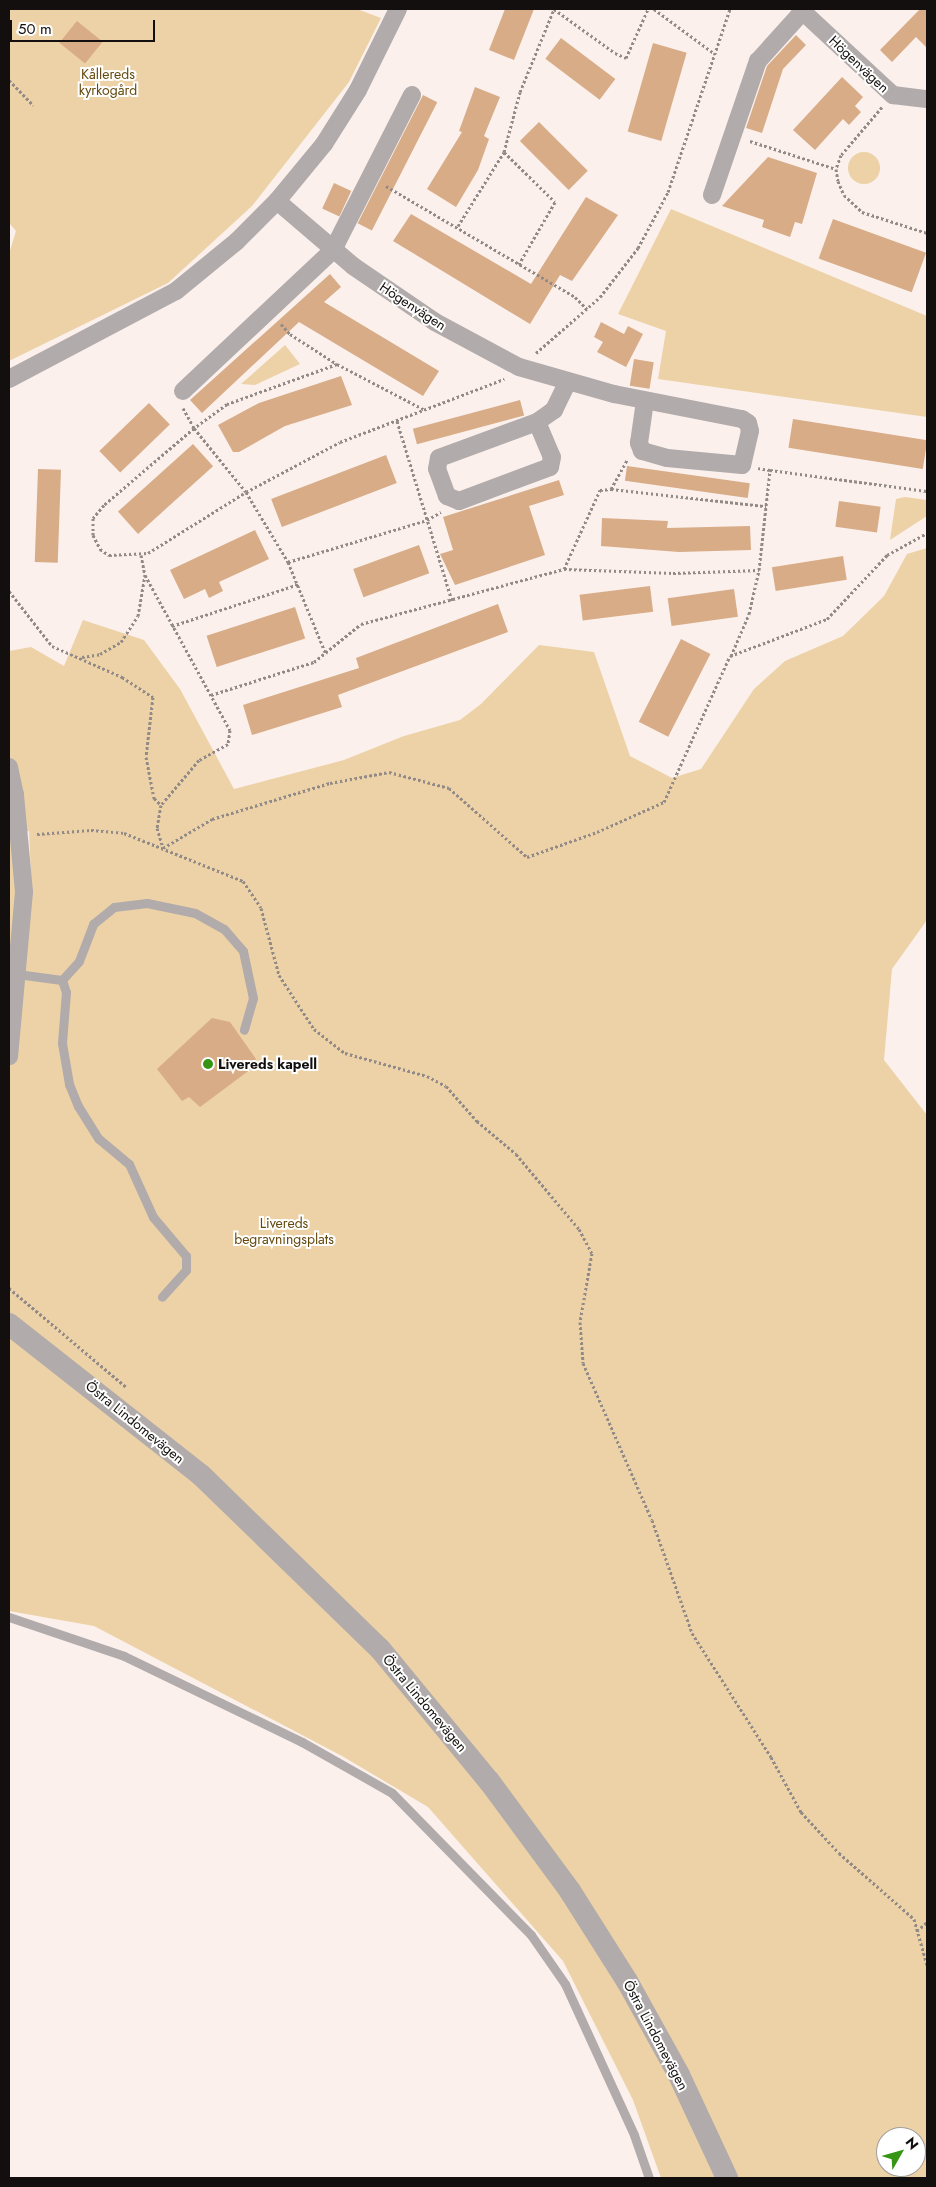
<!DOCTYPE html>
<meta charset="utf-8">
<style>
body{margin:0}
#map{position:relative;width:936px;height:2187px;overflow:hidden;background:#fbf0ec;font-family:Jost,sans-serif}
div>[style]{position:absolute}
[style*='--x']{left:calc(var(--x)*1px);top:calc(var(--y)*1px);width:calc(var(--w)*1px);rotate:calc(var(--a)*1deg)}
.green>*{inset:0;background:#ecd2a6}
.round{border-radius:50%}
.building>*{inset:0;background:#d8ac87;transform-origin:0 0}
.path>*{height:3px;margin-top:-1.5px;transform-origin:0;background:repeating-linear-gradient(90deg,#928a87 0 2.5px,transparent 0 5px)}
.service>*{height:9px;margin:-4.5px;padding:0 4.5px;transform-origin:4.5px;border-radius:4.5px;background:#b1abab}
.minor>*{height:18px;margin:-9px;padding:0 9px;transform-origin:9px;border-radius:9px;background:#b1abab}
.tertiary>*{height:22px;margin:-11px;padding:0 11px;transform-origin:11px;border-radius:11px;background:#b1abab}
.dots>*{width:14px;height:14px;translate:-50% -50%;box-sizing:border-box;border:2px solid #fff;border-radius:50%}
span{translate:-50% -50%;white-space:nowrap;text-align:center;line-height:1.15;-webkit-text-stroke:4px #fff;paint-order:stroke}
.street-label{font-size:14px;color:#130f0e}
.park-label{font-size:14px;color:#64490d}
.poi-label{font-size:14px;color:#130f0e;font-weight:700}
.left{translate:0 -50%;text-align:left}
.frame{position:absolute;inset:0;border:10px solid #130f0e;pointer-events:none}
.north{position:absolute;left:876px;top:2127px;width:50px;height:50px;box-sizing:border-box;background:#fff;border:1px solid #a19f9f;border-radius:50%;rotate:52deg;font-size:14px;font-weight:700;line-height:20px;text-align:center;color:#130f0e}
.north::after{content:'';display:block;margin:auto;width:18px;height:22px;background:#369514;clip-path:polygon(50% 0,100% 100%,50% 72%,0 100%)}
.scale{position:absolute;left:10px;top:20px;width:145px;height:22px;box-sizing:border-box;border:2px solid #130f0e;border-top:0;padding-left:6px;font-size:15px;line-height:18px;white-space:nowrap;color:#130f0e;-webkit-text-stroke:4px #fff;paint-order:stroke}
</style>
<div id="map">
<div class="green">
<i style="clip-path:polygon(9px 9px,357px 9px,381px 18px,349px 82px,252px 206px,168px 283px,9px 361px,9px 254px,16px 231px,9px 223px)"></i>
<i class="round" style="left:848px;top:152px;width:32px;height:32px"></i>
<i style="clip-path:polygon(671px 209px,927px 316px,927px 417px,658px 379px,666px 331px,618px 314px)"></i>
<i style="clip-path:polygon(285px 345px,300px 364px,255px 385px,241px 384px)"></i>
<i style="clip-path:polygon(905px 497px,927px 500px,927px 516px,890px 540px,896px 499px)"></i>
<i style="clip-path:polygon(evenodd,927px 548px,927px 920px,892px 969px,884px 1060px,927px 1115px,927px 2178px,661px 2178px,633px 2100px,563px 1961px,428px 1807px,342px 1756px,94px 1626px,9px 1611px,9px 1007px,32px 898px,29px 831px,16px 833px,19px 874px,9px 1005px,9px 651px,31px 647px,64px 666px,83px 620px,144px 640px,180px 689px,234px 789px,344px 760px,404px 736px,460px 720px,481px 704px,539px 645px,594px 652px,630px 756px,672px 778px,701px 769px,754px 689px,785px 661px,843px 636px,884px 596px,907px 554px,927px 548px,886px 2137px,916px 2137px,916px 2167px,886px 2167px,886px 2137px)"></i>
</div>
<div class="building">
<i style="clip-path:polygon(505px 9px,534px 9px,514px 60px,489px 50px)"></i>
<i style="clip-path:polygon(920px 9px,927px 9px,927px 48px,916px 37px,892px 62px,880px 50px)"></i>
<i style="left:77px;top:21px;width:33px;height:28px;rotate:39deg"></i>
<i style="clip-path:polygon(796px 35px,806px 45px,783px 69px,762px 133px,746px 128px,767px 66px)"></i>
<i style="left:561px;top:38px;width:68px;height:26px;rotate:37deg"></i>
<i style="left:653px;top:43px;width:35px;height:92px;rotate:16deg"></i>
<i style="clip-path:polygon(842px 77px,863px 97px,855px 106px,861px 112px,849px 125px,843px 119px,815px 150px,793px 130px)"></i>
<i style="clip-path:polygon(475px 87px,500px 97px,484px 136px,489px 139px,478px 170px,456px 207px,427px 189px,462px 132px,459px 131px)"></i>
<i style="left:423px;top:95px;width:16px;height:144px;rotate:27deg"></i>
<i style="left:539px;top:122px;width:69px;height:27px;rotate:45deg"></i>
<i style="clip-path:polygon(768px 157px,817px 173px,802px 224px,795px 222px,790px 237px,762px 227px,764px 220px,722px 206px)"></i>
<i style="left:334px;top:183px;width:19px;height:28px;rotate:25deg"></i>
<i style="clip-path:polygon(586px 197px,618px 215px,572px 281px,560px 275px,530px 324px,393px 241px,411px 214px,531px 284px)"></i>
<i style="left:833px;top:219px;width:99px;height:42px;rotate:20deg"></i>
<i style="clip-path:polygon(330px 274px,341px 287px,324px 302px,439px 371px,423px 396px,299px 322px,202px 413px,190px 400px)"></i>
<i style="clip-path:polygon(601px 322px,624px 334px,628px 326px,643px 334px,626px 367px,597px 352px,603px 342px,594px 337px)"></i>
<i style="left:634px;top:359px;width:20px;height:27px;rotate:9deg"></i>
<i style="clip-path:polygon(341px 376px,352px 405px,285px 426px,239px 452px,233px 452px,218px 425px,259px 403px)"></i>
<i style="left:520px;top:400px;width:16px;height:111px;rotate:75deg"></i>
<i style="left:149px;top:403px;width:30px;height:69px;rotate:46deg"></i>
<i style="left:793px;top:419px;width:136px;height:29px;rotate:9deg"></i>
<i style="left:193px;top:444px;width:30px;height:101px;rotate:48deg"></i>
<i style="left:386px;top:455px;width:30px;height:123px;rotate:69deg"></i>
<i style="left:627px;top:466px;width:124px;height:15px;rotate:8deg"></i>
<i style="left:38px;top:469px;width:23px;height:93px;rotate:2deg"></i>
<i style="clip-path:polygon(559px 480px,564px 495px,529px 506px,545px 555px,455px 585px,440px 554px,453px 550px,443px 517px)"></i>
<i style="left:839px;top:501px;width:42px;height:26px;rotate:8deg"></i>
<i style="clip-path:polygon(602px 518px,668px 521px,667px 528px,750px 526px,751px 550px,679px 552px,601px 546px)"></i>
<i style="clip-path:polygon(255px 530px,269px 559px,219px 582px,223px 591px,209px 598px,205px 589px,184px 599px,170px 570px)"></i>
<i style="left:419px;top:545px;width:30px;height:70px;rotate:70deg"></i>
<i style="left:843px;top:556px;width:24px;height:72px;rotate:81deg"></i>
<i style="left:650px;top:586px;width:26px;height:71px;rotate:83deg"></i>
<i style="left:734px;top:589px;width:28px;height:67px;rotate:82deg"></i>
<i style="clip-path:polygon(498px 604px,508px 632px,338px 695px,342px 707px,252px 735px,243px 705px,359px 668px,356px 658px)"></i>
<i style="left:295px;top:607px;width:33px;height:93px;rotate:72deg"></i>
<i style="left:681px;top:639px;width:33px;height:93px;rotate:27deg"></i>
<i style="clip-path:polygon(212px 1018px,230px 1022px,256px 1059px,251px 1069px,200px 1107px,189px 1097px,182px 1101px,157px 1069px)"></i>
</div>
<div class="path">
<i style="--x:554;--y:9;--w:75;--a:35.8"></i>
<i style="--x:615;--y:53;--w:12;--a:24"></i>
<i style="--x:626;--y:58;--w:54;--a:-65.8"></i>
<i style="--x:654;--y:9;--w:76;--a:36.4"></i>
<i style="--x:9;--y:80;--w:35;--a:46"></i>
<i style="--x:882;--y:107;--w:63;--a:130.5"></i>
<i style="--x:841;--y:155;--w:15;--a:110"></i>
<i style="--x:836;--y:169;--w:12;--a:81"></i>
<i style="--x:838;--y:181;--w:15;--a:67"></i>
<i style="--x:844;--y:195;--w:25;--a:43"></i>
<i style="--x:862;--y:212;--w:68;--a:17.9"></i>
<i style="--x:750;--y:141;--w:90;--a:18"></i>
<i style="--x:504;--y:152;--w:71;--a:44.4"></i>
<i style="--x:555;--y:202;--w:72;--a:120.1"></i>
<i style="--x:386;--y:186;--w:219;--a:30.4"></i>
<i style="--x:575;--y:297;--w:17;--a:45"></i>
<i style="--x:458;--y:226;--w:87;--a:-58.1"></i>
<i style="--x:504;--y:152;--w:62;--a:-75.1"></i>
<i style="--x:520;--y:92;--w:90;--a:-67.7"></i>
<i style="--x:281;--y:324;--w:13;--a:48"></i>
<i style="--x:290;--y:334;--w:56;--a:32.6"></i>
<i style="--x:337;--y:364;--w:99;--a:27.6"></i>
<i style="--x:536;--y:353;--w:85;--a:-41.2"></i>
<i style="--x:600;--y:297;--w:62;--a:-52.2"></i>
<i style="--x:638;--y:248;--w:64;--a:-61.8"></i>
<i style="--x:668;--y:192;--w:193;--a:-71.3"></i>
<i style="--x:337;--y:364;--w:117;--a:160"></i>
<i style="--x:227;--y:404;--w:41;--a:144"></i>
<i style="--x:194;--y:428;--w:118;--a:139.5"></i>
<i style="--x:104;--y:505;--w:17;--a:130"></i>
<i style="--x:93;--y:518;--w:17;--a:90"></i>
<i style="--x:93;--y:535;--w:16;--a:63"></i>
<i style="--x:100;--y:549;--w:11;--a:34"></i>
<i style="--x:109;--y:555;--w:39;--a:-3"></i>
<i style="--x:148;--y:553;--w:115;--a:-31.9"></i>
<i style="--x:246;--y:492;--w:106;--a:-28"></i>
<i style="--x:340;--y:442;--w:176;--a:-21"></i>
<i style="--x:183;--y:408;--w:23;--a:61"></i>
<i style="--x:194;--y:428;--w:82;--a:50.9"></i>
<i style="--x:246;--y:492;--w:82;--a:59"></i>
<i style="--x:288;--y:562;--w:100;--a:67.6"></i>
<i style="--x:397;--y:421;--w:188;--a:73"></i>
<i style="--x:770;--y:470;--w:158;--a:7.6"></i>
<i style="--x:611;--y:489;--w:156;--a:6.3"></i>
<i style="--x:141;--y:555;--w:20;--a:79"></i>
<i style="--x:145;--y:575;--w:177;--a:61.3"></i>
<i style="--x:230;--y:730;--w:14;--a:98"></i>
<i style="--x:228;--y:744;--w:33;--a:151"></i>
<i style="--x:199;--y:760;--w:59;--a:130.2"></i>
<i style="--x:161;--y:805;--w:23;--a:100"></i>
<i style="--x:157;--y:828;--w:21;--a:73"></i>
<i style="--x:163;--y:848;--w:57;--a:-30.6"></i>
<i style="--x:212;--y:819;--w:123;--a:-17"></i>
<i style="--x:330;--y:783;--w:60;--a:-10.6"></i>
<i style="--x:389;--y:772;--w:62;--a:14.9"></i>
<i style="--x:449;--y:788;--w:104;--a:41.5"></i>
<i style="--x:527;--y:857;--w:74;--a:-19.7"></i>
<i style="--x:597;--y:832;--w:73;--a:-24.1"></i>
<i style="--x:664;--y:802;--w:160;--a:-65.7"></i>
<i style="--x:730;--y:656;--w:104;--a:-20.9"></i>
<i style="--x:827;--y:619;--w:88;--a:-46.8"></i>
<i style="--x:887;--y:555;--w:46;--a:-28.8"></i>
<i style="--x:288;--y:562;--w:145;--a:-16.8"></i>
<i style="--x:427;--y:520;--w:16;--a:-30"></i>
<i style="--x:564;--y:569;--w:87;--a:-65.5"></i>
<i style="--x:600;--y:490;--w:11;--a:-5"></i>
<i style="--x:611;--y:489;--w:33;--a:-61"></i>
<i style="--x:9;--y:591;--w:70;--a:52"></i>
<i style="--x:52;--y:646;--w:77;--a:23.9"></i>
<i style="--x:122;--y:677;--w:37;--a:33"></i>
<i style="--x:153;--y:697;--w:60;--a:96.7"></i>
<i style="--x:146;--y:757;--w:42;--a:79"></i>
<i style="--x:154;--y:798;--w:10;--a:45"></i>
<i style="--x:172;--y:626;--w:134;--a:-18.3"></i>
<i style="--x:731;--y:656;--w:46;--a:-66.8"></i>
<i style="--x:749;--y:614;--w:45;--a:-77.2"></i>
<i style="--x:759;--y:570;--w:101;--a:-83.7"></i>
<i style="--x:770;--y:470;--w:12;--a:-171"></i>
<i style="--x:82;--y:657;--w:18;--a:-9"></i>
<i style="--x:100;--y:654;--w:24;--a:-30"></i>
<i style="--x:121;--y:642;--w:31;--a:-57"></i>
<i style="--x:138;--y:616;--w:42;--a:-80.3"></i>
<i style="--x:211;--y:695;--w:108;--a:-17.8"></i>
<i style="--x:314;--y:662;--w:60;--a:-39"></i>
<i style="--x:361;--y:624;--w:210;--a:-15.2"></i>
<i style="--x:564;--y:569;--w:109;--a:2.1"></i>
<i style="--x:673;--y:573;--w:86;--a:-2"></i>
<i style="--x:37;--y:834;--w:54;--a:-4.2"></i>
<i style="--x:91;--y:830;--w:33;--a:5"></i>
<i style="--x:124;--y:833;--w:128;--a:22"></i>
<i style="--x:243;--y:881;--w:32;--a:56"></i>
<i style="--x:261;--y:908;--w:69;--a:75"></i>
<i style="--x:279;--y:975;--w:64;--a:57.1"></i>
<i style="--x:314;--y:1029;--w:39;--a:38"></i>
<i style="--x:345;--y:1053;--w:85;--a:15.7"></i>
<i style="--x:427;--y:1076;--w:21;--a:28"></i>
<i style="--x:446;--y:1086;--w:47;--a:48.5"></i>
<i style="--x:477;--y:1121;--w:51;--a:40.2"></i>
<i style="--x:516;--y:1154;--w:98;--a:50"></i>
<i style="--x:579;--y:1229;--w:27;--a:62"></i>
<i style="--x:592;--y:1253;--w:70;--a:99.9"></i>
<i style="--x:580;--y:1322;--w:41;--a:85.8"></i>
<i style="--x:583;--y:1363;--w:171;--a:66.3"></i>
<i style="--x:652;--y:1520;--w:120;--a:70.5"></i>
<i style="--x:692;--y:1633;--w:147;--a:57.5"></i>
<i style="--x:771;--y:1757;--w:63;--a:61.4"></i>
<i style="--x:801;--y:1812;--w:56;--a:47.2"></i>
<i style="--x:839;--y:1853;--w:100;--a:41.3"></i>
<i style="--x:914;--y:1919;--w:48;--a:74.2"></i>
<i style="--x:9;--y:1288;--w:153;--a:40.2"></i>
<i style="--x:917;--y:1931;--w:13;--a:-42"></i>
</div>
<div class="service">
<i style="--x:17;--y:974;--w:45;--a:7.6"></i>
<i style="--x:62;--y:980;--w:25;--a:-48"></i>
<i style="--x:79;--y:961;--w:40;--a:-69"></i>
<i style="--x:93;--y:924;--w:27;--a:-39"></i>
<i style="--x:114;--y:907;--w:33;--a:-7"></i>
<i style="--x:147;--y:903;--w:49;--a:11.8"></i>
<i style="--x:195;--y:913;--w:33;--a:29"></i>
<i style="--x:224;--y:929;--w:29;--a:49"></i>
<i style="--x:243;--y:951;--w:48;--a:78"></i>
<i style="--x:253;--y:998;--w:33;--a:106"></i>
<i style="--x:62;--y:980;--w:13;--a:72"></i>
<i style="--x:66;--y:992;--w:51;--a:94.5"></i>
<i style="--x:62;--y:1043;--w:42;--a:80.3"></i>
<i style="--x:69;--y:1084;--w:24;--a:68"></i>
<i style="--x:78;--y:1106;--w:39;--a:58"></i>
<i style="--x:99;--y:1139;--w:39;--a:40"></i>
<i style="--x:129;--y:1164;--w:58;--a:65.6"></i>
<i style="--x:153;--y:1217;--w:51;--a:49.8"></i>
<i style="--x:186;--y:1256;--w:14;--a:90"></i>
<i style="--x:186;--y:1270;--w:36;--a:132"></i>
<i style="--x:9;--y:1617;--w:121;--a:18.7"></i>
<i style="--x:124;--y:1656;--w:198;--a:25.8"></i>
<i style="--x:302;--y:1742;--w:103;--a:29.5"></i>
<i style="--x:392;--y:1793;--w:199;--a:45.6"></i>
<i style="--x:531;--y:1935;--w:60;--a:55.2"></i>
<i style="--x:565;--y:1984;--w:166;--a:65.4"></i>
<i style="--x:634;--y:2135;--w:46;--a:70.8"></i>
</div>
<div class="minor">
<i style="--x:800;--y:9;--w:127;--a:42.8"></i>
<i style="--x:893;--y:95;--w:34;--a:7"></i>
<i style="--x:712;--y:195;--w:142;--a:-71.1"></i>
<i style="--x:758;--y:61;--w:67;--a:-48"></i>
<i style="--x:277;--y:201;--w:100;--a:40.5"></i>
<i style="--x:353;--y:266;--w:99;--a:34.3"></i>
<i style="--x:435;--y:322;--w:95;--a:28.2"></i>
<i style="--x:519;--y:367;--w:99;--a:15.9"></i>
<i style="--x:614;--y:394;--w:130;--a:11.1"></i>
<i style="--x:742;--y:419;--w:7;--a:34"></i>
<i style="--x:748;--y:423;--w:8;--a:76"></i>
<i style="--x:750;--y:431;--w:35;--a:103"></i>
<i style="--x:742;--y:465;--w:75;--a:-174.7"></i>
<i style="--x:667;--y:458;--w:26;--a:-164"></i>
<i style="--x:642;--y:451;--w:9;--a:-111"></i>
<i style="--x:639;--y:443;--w:42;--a:-81.9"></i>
<i style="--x:9;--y:379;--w:189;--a:-27.8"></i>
<i style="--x:176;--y:291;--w:79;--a:-39.3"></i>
<i style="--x:237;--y:241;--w:57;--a:-45"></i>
<i style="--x:277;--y:201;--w:74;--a:-50.5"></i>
<i style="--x:324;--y:144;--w:64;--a:-57.8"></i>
<i style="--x:358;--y:90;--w:90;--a:-63.7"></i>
<i style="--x:183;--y:391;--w:206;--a:-43.2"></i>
<i style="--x:333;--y:250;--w:174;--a:-63"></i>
<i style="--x:537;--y:422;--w:38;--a:67"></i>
<i style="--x:552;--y:457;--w:10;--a:101"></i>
<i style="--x:550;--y:467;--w:97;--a:159.5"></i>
<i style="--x:459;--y:501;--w:13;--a:-157"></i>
<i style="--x:447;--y:496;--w:29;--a:-110"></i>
<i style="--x:437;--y:469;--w:11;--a:-80"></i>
<i style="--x:439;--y:458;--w:104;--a:-20.2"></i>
<i style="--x:537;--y:422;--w:21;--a:-35"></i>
<i style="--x:554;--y:410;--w:30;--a:-64"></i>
<i style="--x:9;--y:767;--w:29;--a:78"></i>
<i style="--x:15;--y:795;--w:97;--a:84.7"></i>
<i style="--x:24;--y:892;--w:165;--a:95.2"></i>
</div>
<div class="tertiary">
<i style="--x:9;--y:1324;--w:244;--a:38.2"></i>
<i style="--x:201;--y:1475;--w:250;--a:44.2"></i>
<i style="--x:380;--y:1649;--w:171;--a:50.5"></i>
<i style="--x:489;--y:1781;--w:137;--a:53.6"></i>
<i style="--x:570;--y:1891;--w:107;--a:57.7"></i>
<i style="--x:627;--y:1981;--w:107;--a:61"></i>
<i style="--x:679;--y:2075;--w:114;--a:65"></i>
</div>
<div class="dots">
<i style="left:208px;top:1064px;background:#369514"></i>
</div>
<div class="street-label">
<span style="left:859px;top:64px;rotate:43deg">Högenvägen</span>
<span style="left:413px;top:306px;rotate:33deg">Högenvägen</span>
<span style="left:135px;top:1422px;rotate:39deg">Östra Lindomevägen</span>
<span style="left:425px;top:1703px;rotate:50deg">Östra Lindomevägen</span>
<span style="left:656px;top:2035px;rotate:62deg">Östra Lindomevägen</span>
</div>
<div class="park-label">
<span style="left:108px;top:82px">Kållereds<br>kyrkogård</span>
<span style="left:284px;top:1231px">Livereds<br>begravningsplats</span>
</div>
<div class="poi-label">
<span class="left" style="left:218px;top:1064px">Livereds kapell</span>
</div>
<div class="frame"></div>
<div class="north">N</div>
<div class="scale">50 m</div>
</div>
